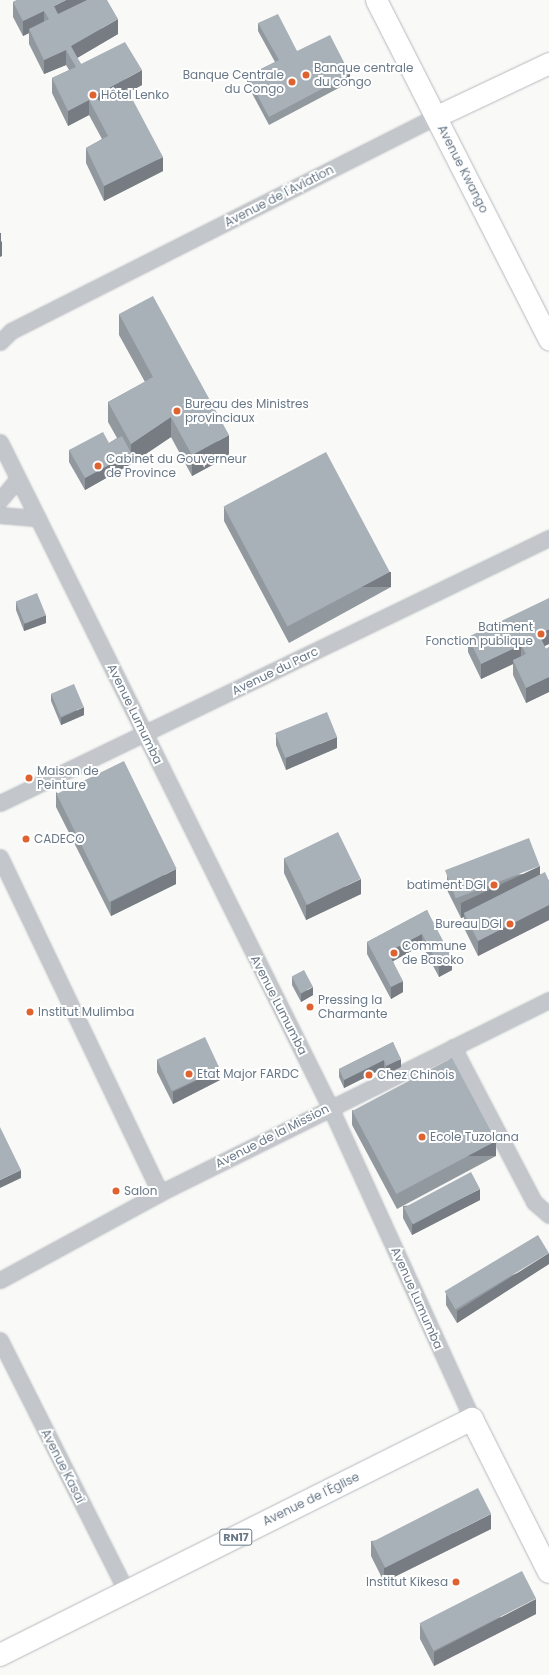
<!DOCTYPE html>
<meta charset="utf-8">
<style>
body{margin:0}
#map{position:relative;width:549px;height:1675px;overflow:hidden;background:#f9f9f7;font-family:Poppins,sans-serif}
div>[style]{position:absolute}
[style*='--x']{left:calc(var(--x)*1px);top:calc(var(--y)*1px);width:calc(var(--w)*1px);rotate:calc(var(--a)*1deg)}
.roads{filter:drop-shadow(0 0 1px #b5babf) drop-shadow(0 0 1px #b5babf)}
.street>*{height:15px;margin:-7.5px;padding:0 7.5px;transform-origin:7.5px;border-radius:7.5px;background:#c3c6ca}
.secondary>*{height:21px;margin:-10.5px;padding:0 10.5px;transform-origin:10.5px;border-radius:10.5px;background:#fff}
.primary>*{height:22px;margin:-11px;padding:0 11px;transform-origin:11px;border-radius:11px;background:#fff}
.wall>*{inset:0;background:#91989e}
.shaded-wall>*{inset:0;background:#767c81;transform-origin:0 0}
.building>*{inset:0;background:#a9b1b8;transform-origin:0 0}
.dots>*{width:11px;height:11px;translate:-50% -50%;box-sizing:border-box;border:2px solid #fff;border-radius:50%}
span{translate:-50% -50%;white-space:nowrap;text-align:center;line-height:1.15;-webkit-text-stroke:4px #fff;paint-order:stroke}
.shield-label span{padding:1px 3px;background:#fff;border:1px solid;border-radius:3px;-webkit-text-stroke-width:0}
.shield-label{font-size:11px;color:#697887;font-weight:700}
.poi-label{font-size:12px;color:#697887}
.left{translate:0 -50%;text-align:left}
.right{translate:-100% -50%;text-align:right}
.street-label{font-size:12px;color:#697887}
</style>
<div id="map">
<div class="roads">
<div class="street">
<i style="--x:0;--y:342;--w:16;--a:-45"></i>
<i style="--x:11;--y:331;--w:477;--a:-26.8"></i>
<i style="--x:0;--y:442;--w:742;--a:63.61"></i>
<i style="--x:330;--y:1107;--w:343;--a:65.5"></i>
<i style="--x:0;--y:500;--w:26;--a:-50"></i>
<i style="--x:0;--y:515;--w:38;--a:5"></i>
<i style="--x:0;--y:803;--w:610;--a:-25.77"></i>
<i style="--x:0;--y:857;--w:372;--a:64.5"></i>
<i style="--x:453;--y:1047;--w:175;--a:62.4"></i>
<i style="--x:534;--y:1202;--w:20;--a:41"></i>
<i style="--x:0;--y:1280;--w:182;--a:-28.5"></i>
<i style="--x:160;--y:1193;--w:434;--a:-26.4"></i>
<i style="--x:0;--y:1340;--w:281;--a:63.3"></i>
</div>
<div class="secondary">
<i style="--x:376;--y:0;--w:381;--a:63"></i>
<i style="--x:437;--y:116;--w:124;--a:-25.3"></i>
</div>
<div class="primary">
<i style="--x:0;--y:1655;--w:528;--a:-26.57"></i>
<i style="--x:472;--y:1419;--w:171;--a:63.3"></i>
</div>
</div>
<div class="wall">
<i style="clip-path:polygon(17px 0,118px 34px,77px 58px,81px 64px,142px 85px,129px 92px,163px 171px,104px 201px,86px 163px,86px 148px,102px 139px,89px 115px,68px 126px,52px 93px,52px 78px,69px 70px,66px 65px,44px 74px,29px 44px,29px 33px,23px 36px,13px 17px,13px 2px)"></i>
<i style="clip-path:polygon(258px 23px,297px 51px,350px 82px,269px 125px,247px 84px,247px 76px,275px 62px,258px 31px)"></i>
<i style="clip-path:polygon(119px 314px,229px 456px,192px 476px,171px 437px,131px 464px,85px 490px,69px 462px,69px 450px,109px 443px,117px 438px,108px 422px,108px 402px,145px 382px,119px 335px)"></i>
<i style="clip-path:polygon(224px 507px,391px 587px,289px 643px,224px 521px)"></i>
<i style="clip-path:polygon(16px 602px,46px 623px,24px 631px,16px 610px)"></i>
<i style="clip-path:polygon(468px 637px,544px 646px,546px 649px,549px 647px,549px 692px,526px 703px,513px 675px,513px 664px,481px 679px,468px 652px)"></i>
<i style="clip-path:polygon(51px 694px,84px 715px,61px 725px,51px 701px)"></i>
<i style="clip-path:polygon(276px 734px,337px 748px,286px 770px,276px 745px)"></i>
<i style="clip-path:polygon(56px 792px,176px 884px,111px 916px,56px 807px)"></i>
<i style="clip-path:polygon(284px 858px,361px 894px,306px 920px,284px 873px)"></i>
<i style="clip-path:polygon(540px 874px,549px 881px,549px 920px,478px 956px,464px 928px,464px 917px,461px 918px,447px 890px,447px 875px)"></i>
<i style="clip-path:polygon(427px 910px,452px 970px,439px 977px,422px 945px,393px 961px,403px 992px,391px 999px,367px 954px,367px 942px)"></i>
<i style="clip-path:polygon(292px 977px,313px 995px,301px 1002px,292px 985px)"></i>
<i style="clip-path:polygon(393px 1042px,401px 1067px,386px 1074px,384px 1068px,344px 1088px,339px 1077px,339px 1069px)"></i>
<i style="clip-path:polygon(157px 1060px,220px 1080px,173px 1104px,157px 1072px)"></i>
<i style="clip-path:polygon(352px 1110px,496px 1156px,397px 1209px,352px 1125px)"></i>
<i style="clip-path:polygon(480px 1200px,412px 1235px,403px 1218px,403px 1206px)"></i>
<i style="clip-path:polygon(549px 1264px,457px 1323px,446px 1305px,446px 1294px)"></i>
<i style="clip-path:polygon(491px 1529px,384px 1582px,371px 1556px,371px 1541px)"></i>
<i style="clip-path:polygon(536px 1614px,434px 1666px,420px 1639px,420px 1624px)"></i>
</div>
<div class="shaded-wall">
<i style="clip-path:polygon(66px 0,95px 0,54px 21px,54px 6px)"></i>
<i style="clip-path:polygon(44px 11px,44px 25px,29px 29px,29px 33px,23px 36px,23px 21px)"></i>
<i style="clip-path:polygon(118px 19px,118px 34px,72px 61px,71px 46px)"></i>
<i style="clip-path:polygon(66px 50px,66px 65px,44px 74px,44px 60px)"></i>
<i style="clip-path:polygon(142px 70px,142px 85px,96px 110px,96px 95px)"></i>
<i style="left:350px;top:74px;width:8px;height:92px;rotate:90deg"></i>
<i style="clip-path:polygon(89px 100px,89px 115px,68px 126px,68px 111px)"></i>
<i style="clip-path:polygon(163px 157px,163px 171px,104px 201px,104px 186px)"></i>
<i style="clip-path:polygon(0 233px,1px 233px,1px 242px,2px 241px,2px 256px,0 257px)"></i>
<i style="clip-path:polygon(171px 417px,171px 437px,131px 464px,85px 490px,85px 478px,131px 453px,131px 444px)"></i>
<i style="clip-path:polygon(229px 435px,229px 456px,192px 476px,192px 455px)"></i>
<i style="left:391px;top:572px;width:15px;height:116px;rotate:90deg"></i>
<i style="clip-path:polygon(46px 615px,46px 623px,24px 631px,24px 623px)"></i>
<i style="clip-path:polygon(549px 629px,549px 644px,539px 649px,539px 634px)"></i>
<i style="clip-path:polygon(521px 645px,521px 660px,513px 660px,513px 664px,481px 679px,481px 664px)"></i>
<i style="clip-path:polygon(549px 677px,549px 692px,526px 703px,526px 688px)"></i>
<i style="clip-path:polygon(84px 707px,84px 715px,61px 725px,61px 718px)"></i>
<i style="clip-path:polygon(337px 737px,337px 748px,286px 770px,286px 758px)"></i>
<i style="clip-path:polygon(540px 866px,540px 880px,464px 913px,464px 917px,461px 918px,461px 903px)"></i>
<i style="clip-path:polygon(176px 869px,176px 884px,111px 916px,111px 902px)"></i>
<i style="clip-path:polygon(361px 879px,361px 894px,306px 920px,306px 905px)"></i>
<i style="clip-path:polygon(549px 905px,549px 920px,478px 956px,478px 941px)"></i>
<i style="clip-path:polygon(422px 934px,422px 945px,388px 964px,388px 952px)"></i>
<i style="clip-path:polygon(452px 958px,452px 970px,439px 977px,439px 966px)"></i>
<i style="clip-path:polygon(403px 981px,403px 992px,391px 999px,391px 987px)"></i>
<i style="clip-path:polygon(313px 987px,313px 995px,301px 1002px,301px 994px)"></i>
<i style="clip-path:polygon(401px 1059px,401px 1067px,386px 1074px,386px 1066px)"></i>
<i style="clip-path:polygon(384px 1060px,384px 1068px,344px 1088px,344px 1080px)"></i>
<i style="clip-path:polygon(220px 1069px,220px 1080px,173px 1104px,173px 1092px)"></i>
<i style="left:496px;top:1141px;width:15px;height:112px;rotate:90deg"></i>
<i style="clip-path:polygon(21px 1170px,21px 1178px,0 1188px,0 1180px)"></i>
<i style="clip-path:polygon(480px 1189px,480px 1200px,412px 1235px,412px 1223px)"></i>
<i style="clip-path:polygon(549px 1253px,549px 1264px,457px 1323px,457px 1311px)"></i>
<i style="clip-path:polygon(491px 1514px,491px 1529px,384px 1582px,384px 1568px)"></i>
<i style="clip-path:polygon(536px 1599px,536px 1614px,434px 1666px,434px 1652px)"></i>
</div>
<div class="building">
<i style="clip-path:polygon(17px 0,66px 0,54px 6px,58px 14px,87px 0,107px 0,118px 19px,71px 46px,81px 64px,125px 42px,142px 70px,96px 95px,99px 101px,127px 89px,163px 157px,104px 186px,86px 148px,108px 136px,89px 100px,68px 111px,52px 78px,76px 67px,66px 50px,44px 60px,29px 29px,49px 19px,44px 11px,23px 21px,13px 2px)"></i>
<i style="clip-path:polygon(278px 14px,297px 51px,330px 35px,350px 74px,269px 117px,247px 76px,279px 60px,258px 23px)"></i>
<i style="clip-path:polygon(153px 296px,229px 435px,192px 455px,171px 417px,131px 444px,108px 402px,153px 377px,119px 314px)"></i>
<i style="clip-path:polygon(103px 432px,109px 443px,122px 436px,131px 453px,85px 478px,69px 450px)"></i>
<i style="left:326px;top:452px;width:136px;height:116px;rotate:62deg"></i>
<i style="left:37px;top:593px;width:24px;height:23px;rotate:68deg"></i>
<i style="clip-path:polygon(549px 598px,549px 629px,539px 634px,546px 649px,549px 647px,549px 677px,526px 688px,513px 660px,526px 654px,521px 645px,481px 664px,468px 637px)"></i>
<i style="left:74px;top:684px;width:25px;height:25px;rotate:67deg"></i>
<i style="left:327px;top:712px;width:27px;height:56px;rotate:68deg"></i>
<i style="left:124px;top:761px;width:120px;height:75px;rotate:64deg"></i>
<i style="left:338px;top:832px;width:52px;height:60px;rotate:64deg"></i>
<i style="left:529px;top:838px;width:30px;height:90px;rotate:69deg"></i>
<i style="clip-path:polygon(545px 872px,549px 881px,549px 905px,478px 941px,464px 913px)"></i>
<i style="clip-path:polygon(427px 910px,452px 958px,439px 966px,422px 934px,388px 952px,403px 981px,391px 987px,367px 942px)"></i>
<i style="left:304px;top:970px;width:19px;height:14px;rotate:62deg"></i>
<i style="left:205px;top:1037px;width:35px;height:53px;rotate:65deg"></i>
<i style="clip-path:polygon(393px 1042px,401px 1059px,386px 1066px,384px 1060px,344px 1080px,339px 1069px)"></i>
<i style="left:452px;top:1058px;width:94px;height:113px;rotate:62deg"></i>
<i style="clip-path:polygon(0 1127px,21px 1170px,0 1180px)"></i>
<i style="left:471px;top:1172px;width:19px;height:76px;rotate:62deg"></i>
<i style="left:538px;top:1235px;width:21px;height:109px;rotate:59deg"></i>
<i style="left:478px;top:1488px;width:29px;height:119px;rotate:63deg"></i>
<i style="left:522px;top:1571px;width:31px;height:115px;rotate:63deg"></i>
</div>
<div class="dots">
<i style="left:306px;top:75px;background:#df6331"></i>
<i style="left:292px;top:82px;background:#df6331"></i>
<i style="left:93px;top:95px;background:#df6331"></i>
<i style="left:177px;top:411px;background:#df6331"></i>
<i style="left:98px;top:466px;background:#df6331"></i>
<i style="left:541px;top:634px;background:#df6331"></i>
<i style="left:29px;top:778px;background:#df6331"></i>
<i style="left:26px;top:839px;background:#df6331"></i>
<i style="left:494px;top:885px;background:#df6331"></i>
<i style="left:510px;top:924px;background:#df6331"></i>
<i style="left:394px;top:953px;background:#df6331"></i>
<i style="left:310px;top:1007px;background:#df6331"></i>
<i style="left:30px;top:1012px;background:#df6331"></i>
<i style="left:189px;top:1074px;background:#df6331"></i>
<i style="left:369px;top:1075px;background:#df6331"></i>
<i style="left:422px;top:1137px;background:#df6331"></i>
<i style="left:116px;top:1191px;background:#df6331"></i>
<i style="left:456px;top:1582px;background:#df6331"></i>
</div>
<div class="shield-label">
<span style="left:236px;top:1537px">RN17</span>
</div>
<div class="poi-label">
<span class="left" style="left:314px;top:75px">Banque centrale<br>du congo</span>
<span class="right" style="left:284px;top:82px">Banque Centrale<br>du Congo</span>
<span class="left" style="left:101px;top:95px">Hôtel Lenko</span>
<span class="left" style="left:185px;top:411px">Bureau des Ministres<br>provinciaux</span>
<span class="left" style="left:106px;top:466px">Cabinet du Gouverneur<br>de Province</span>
<span class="right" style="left:533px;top:634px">Batiment<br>Fonction publique</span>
<span class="left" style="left:37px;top:778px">Maison de<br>Peinture</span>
<span class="left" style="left:34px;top:839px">CADECO</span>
<span class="right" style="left:486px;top:885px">batiment DGI</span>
<span class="right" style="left:502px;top:924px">Bureau DGI</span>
<span class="left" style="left:402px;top:953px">Commune<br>de Basoko</span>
<span class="left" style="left:318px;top:1007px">Pressing la<br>Charmante</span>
<span class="left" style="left:38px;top:1012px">Institut Mulimba</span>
<span class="left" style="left:197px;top:1074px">Etat Major FARDC</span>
<span class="left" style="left:377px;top:1075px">Chez Chinois</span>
<span class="left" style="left:430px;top:1137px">Ecole Tuzolana</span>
<span class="left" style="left:124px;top:1191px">Salon</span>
<span class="right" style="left:448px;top:1582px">Institut Kikesa</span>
</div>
<div class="street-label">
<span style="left:463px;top:169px;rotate:63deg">Avenue Kwango</span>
<span style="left:279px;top:196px;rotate:-27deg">Avenue de l'Aviation</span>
<span style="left:275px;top:671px;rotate:-26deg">Avenue du Parc</span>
<span style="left:135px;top:714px;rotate:64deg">Avenue Lumumba</span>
<span style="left:279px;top:1005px;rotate:63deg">Avenue Lumumba</span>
<span style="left:272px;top:1136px;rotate:-27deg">Avenue de la Mission</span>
<span style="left:417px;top:1298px;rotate:66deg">Avenue Lumumba</span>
<span style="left:63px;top:1466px;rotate:63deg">Avenue Kasaï</span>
<span style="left:311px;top:1499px;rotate:-26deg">Avenue de l'Église</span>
</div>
</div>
